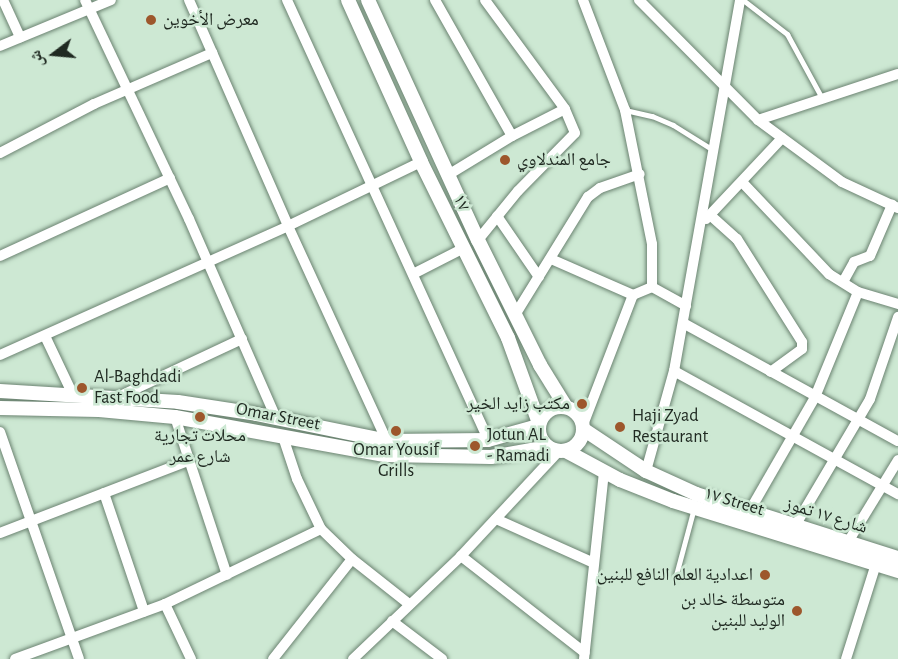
<!DOCTYPE html>
<meta charset="utf-8">
<style>
body{margin:0}
#map{position:relative;width:898px;height:659px;overflow:hidden;background:#cde8d3;font-family:"Alegreya Sans","Noto Naskh Arabic",sans-serif}
div>[style]{position:absolute}
[style*='--x']{left:calc(var(--x)*1px);top:calc(var(--y)*1px);width:calc(var(--w)*1px);rotate:calc(var(--a)*1deg)}
.roads{filter:drop-shadow(0 0 2px #6b8371) drop-shadow(0 0 2px #6b8371)}
.service>*{height:5px;margin:-2.5px;padding:0 2.5px;transform-origin:2.5px;border-radius:2.5px;background:#fff}
.minor>*{height:10px;margin:-5px;padding:0 5px;transform-origin:5px;border-radius:5px;background:#fff}
.secondary>*{height:14px;margin:-7px;padding:0 7px;transform-origin:7px;border-radius:7px;background:#fff}
.secondary>.ring{margin:-7px;padding:0;box-sizing:content-box;background:none;border:14px solid #fff;border-radius:50%}
.dots>*{width:16px;height:16px;translate:-50% -50%;box-sizing:border-box;border:3px solid #cde8d3;border-radius:50%}
span{translate:-50% -50%;white-space:nowrap;text-align:center;line-height:1.15;-webkit-text-stroke:5px #cde8d3;paint-order:stroke}
.poi-label{font-size:18px;color:#202a22}
.left{translate:0 -50%;text-align:left}
.right{translate:-100% -50%;text-align:right}
.street-label{font-size:18px;color:#202a22}
.north{position:absolute;left:24px;top:24px;width:60px;height:60px;-webkit-text-stroke:4px #cde8d3;paint-order:stroke;rotate:254deg;font-size:16px;font-weight:700;line-height:24px;text-align:center;color:#202a22}
.north::after{content:'';display:block;margin:auto;width:21px;height:27px;background:#202a22;clip-path:polygon(50% 0,100% 100%,50% 72%,0 100%)}
</style>
<div id="map">
<div class="roads">
<div class="service">
<i style="--x:743;--y:0;--w:56;--a:37.7"></i>
<i style="--x:787;--y:34;--w:75;--a:61.4"></i>
<i style="--x:625;--y:110;--w:28;--a:13"></i>
<i style="--x:652;--y:116;--w:23;--a:23"></i>
<i style="--x:673;--y:125;--w:47;--a:32"></i>
<i style="--x:676;--y:575;--w:69;--a:-75"></i>
</div>
<div class="minor">
<i style="--x:3;--y:0;--w:41;--a:65.3"></i>
<i style="--x:85;--y:0;--w:242;--a:64.6"></i>
<i style="--x:189;--y:219;--w:217;--a:66.4"></i>
<i style="--x:189;--y:0;--w:247;--a:66.3"></i>
<i style="--x:288;--y:226;--w:237;--a:65.3"></i>
<i style="--x:287;--y:0;--w:484;--a:65.4"></i>
<i style="--x:435;--y:0;--w:156;--a:60.5"></i>
<i style="--x:639;--y:0;--w:169;--a:45.2"></i>
<i style="--x:758;--y:120;--w:104;--a:36.4"></i>
<i style="--x:842;--y:182;--w:62;--a:24.9"></i>
<i style="--x:0;--y:46;--w:120;--a:-22.5"></i>
<i style="--x:758;--y:120;--w:147;--a:-18.2"></i>
<i style="--x:0;--y:153;--w:106;--a:-27.5"></i>
<i style="--x:94;--y:104;--w:129;--a:-23.4"></i>
<i style="--x:448;--y:175;--w:75;--a:-31.4"></i>
<i style="--x:512;--y:136;--w:59;--a:-27"></i>
<i style="--x:742;--y:182;--w:127;--a:46.6"></i>
<i style="--x:829;--y:274;--w:34;--a:32"></i>
<i style="--x:858;--y:292;--w:42;--a:16.7"></i>
<i style="--x:710;--y:215;--w:36;--a:42"></i>
<i style="--x:737;--y:239;--w:122;--a:57.7"></i>
<i style="--x:802;--y:342;--w:7;--a:90"></i>
<i style="--x:802;--y:349;--w:39;--a:144"></i>
<i style="--x:497;--y:216;--w:74;--a:55.5"></i>
<i style="--x:706;--y:219;--w:111;--a:-46.8"></i>
<i style="--x:478;--y:240;--w:63;--a:-50.8"></i>
<i style="--x:518;--y:191;--w:81;--a:-45.5"></i>
<i style="--x:575;--y:133;--w:26;--a:-113"></i>
<i style="--x:565;--y:109;--w:135;--a:-126.3"></i>
<i style="--x:0;--y:256;--w:187;--a:-24.6"></i>
<i style="--x:551;--y:259;--w:90;--a:23.7"></i>
<i style="--x:413;--y:274;--w:57;--a:-27"></i>
<i style="--x:843;--y:282;--w:23;--a:-61"></i>
<i style="--x:854;--y:262;--w:17;--a:-21"></i>
<i style="--x:870;--y:256;--w:56;--a:-66.7"></i>
<i style="--x:652;--y:287;--w:39;--a:29"></i>
<i style="--x:515;--y:315;--w:139;--a:-58.3"></i>
<i style="--x:588;--y:197;--w:15;--a:-37"></i>
<i style="--x:600;--y:188;--w:42;--a:-19.3"></i>
<i style="--x:683;--y:323;--w:245;--a:28.8"></i>
<i style="--x:45;--y:336;--w:65;--a:64.6"></i>
<i style="--x:0;--y:355;--w:316;--a:-24.1"></i>
<i style="--x:288;--y:226;--w:148;--a:-25.7"></i>
<i style="--x:674;--y:371;--w:256;--a:28.8"></i>
<i style="--x:118;--y:397;--w:137;--a:-25.1"></i>
<i style="--x:175;--y:417;--w:166;--a:71.8"></i>
<i style="--x:583;--y:425;--w:139;--a:-69"></i>
<i style="--x:633;--y:295;--w:21;--a:-23"></i>
<i style="--x:652;--y:287;--w:43;--a:-90"></i>
<i style="--x:652;--y:244;--w:137;--a:-101.4"></i>
<i style="--x:625;--y:110;--w:118;--a:-110.9"></i>
<i style="--x:0;--y:432;--w:240;--a:70.8"></i>
<i style="--x:283;--y:437;--w:44;--a:71.6"></i>
<i style="--x:297;--y:479;--w:55;--a:64.4"></i>
<i style="--x:321;--y:529;--w:43;--a:44.1"></i>
<i style="--x:352;--y:559;--w:73;--a:38.3"></i>
<i style="--x:646;--y:471;--w:104;--a:-74.4"></i>
<i style="--x:674;--y:371;--w:377;--a:-79.9"></i>
<i style="--x:104;--y:493;--w:125;--a:71.3"></i>
<i style="--x:749;--y:512;--w:133;--a:-60.1"></i>
<i style="--x:815;--y:397;--w:113;--a:-67.7"></i>
<i style="--x:496;--y:519;--w:107;--a:24.2"></i>
<i style="--x:795;--y:526;--w:147;--a:-59.4"></i>
<i style="--x:870;--y:399;--w:87;--a:-71.1"></i>
<i style="--x:0;--y:533;--w:201;--a:-21"></i>
<i style="--x:848;--y:542;--w:96;--a:-58.6"></i>
<i style="--x:461;--y:556;--w:157;--a:38"></i>
<i style="--x:165;--y:604;--w:61;--a:64.7"></i>
<i style="--x:392;--y:621;--w:63;--a:37.2"></i>
<i style="--x:15;--y:659;--w:160;--a:-20.1"></i>
<i style="--x:165;--y:604;--w:173;--a:-25.7"></i>
<i style="--x:273;--y:659;--w:127;--a:-51.7"></i>
<i style="--x:353;--y:659;--w:149;--a:-43.6"></i>
<i style="--x:461;--y:556;--w:144;--a:-47"></i>
<i style="--x:584;--y:659;--w:188;--a:-83.9"></i>
<i style="--x:846;--y:659;--w:100;--a:-72.5"></i>
</div>
<div class="secondary">
<i style="--x:348;--y:0;--w:178;--a:65.7"></i>
<i style="--x:421;--y:162;--w:196;--a:63.7"></i>
<i style="--x:508;--y:338;--w:90;--a:70"></i>
<i style="--x:368;--y:0;--w:264;--a:65.4"></i>
<i style="--x:478;--y:240;--w:140;--a:63.6"></i>
<i style="--x:540;--y:365;--w:49;--a:58.2"></i>
<i style="--x:0;--y:391;--w:178;--a:3.5"></i>
<i style="--x:178;--y:402;--w:79;--a:8.7"></i>
<i style="--x:256;--y:414;--w:134;--a:11.6"></i>
<i style="--x:387;--y:441;--w:101;--a:-0.6"></i>
<i style="--x:488;--y:440;--w:52;--a:-15.6"></i>
<i class="ring" style="left:539px;top:407px;width:30px;height:30px"></i>
<i style="--x:0;--y:408;--w:99;--a:1.2"></i>
<i style="--x:99;--y:410;--w:76;--a:5.3"></i>
<i style="--x:175;--y:417;--w:213;--a:10.3"></i>
<i style="--x:385;--y:455;--w:106;--a:1.1"></i>
<i style="--x:491;--y:457;--w:58;--a:-10"></i>
<i style="--x:583;--y:429;--w:76;--a:33.7"></i>
<i style="--x:646;--y:471;--w:55;--a:24.7"></i>
<i style="--x:696;--y:494;--w:212;--a:17.6"></i>
<i style="--x:566;--y:451;--w:61;--a:28.2"></i>
<i style="--x:620;--y:480;--w:57;--a:21.6"></i>
<i style="--x:673;--y:501;--w:236;--a:17.3"></i>
</div>
</div>
<div class="dots">
<i style="left:151px;top:20px;background:#9d572c"></i>
<i style="left:505px;top:160px;background:#9d572c"></i>
<i style="left:82px;top:388px;background:#9d572c"></i>
<i style="left:582px;top:404px;background:#9d572c"></i>
<i style="left:200px;top:417px;background:#9d572c"></i>
<i style="left:620px;top:427px;background:#9d572c"></i>
<i style="left:396px;top:431px;background:#9d572c"></i>
<i style="left:475px;top:446px;background:#9d572c"></i>
<i style="left:765px;top:575px;background:#9d572c"></i>
<i style="left:797px;top:611px;background:#9d572c"></i>
</div>
<div class="poi-label">
<span class="left" style="left:163px;top:20px">معرض الأخوين</span>
<span class="left" style="left:517px;top:160px">جامع المندلاوي</span>
<span class="left" style="left:94px;top:388px">Al-Baghdadi<br>Fast Food</span>
<span class="right" style="left:570px;top:404px">مكتب زايد الخير</span>
<span class="left" style="left:632px;top:427px">Haji Zyad<br>Restaurant</span>
<span class="left" style="left:487px;top:446px">Jotun AL<br>- Ramadi</span>
<span style="left:200px;top:447px">محلات تجارية<br>شارع عمر</span>
<span style="left:396px;top:461px">Omar Yousif<br>Grills</span>
<span class="right" style="left:753px;top:575px">اعدادية العلم النافع للبنين</span>
<span class="right" style="left:785px;top:611px">متوسطة خالد بن<br>الوليد للبنين</span>
</div>
<div class="street-label">
<span style="left:461px;top:203px;rotate:64deg">١٧</span>
<span style="left:278px;top:417px;rotate:11deg">Omar Street</span>
<span style="left:734px;top:502px;rotate:17deg">١٧ Street</span>
<span style="left:826px;top:516px;rotate:17deg">شارع ١٧ تموز</span>
</div>
<div class="north">ش</div>
</div>
